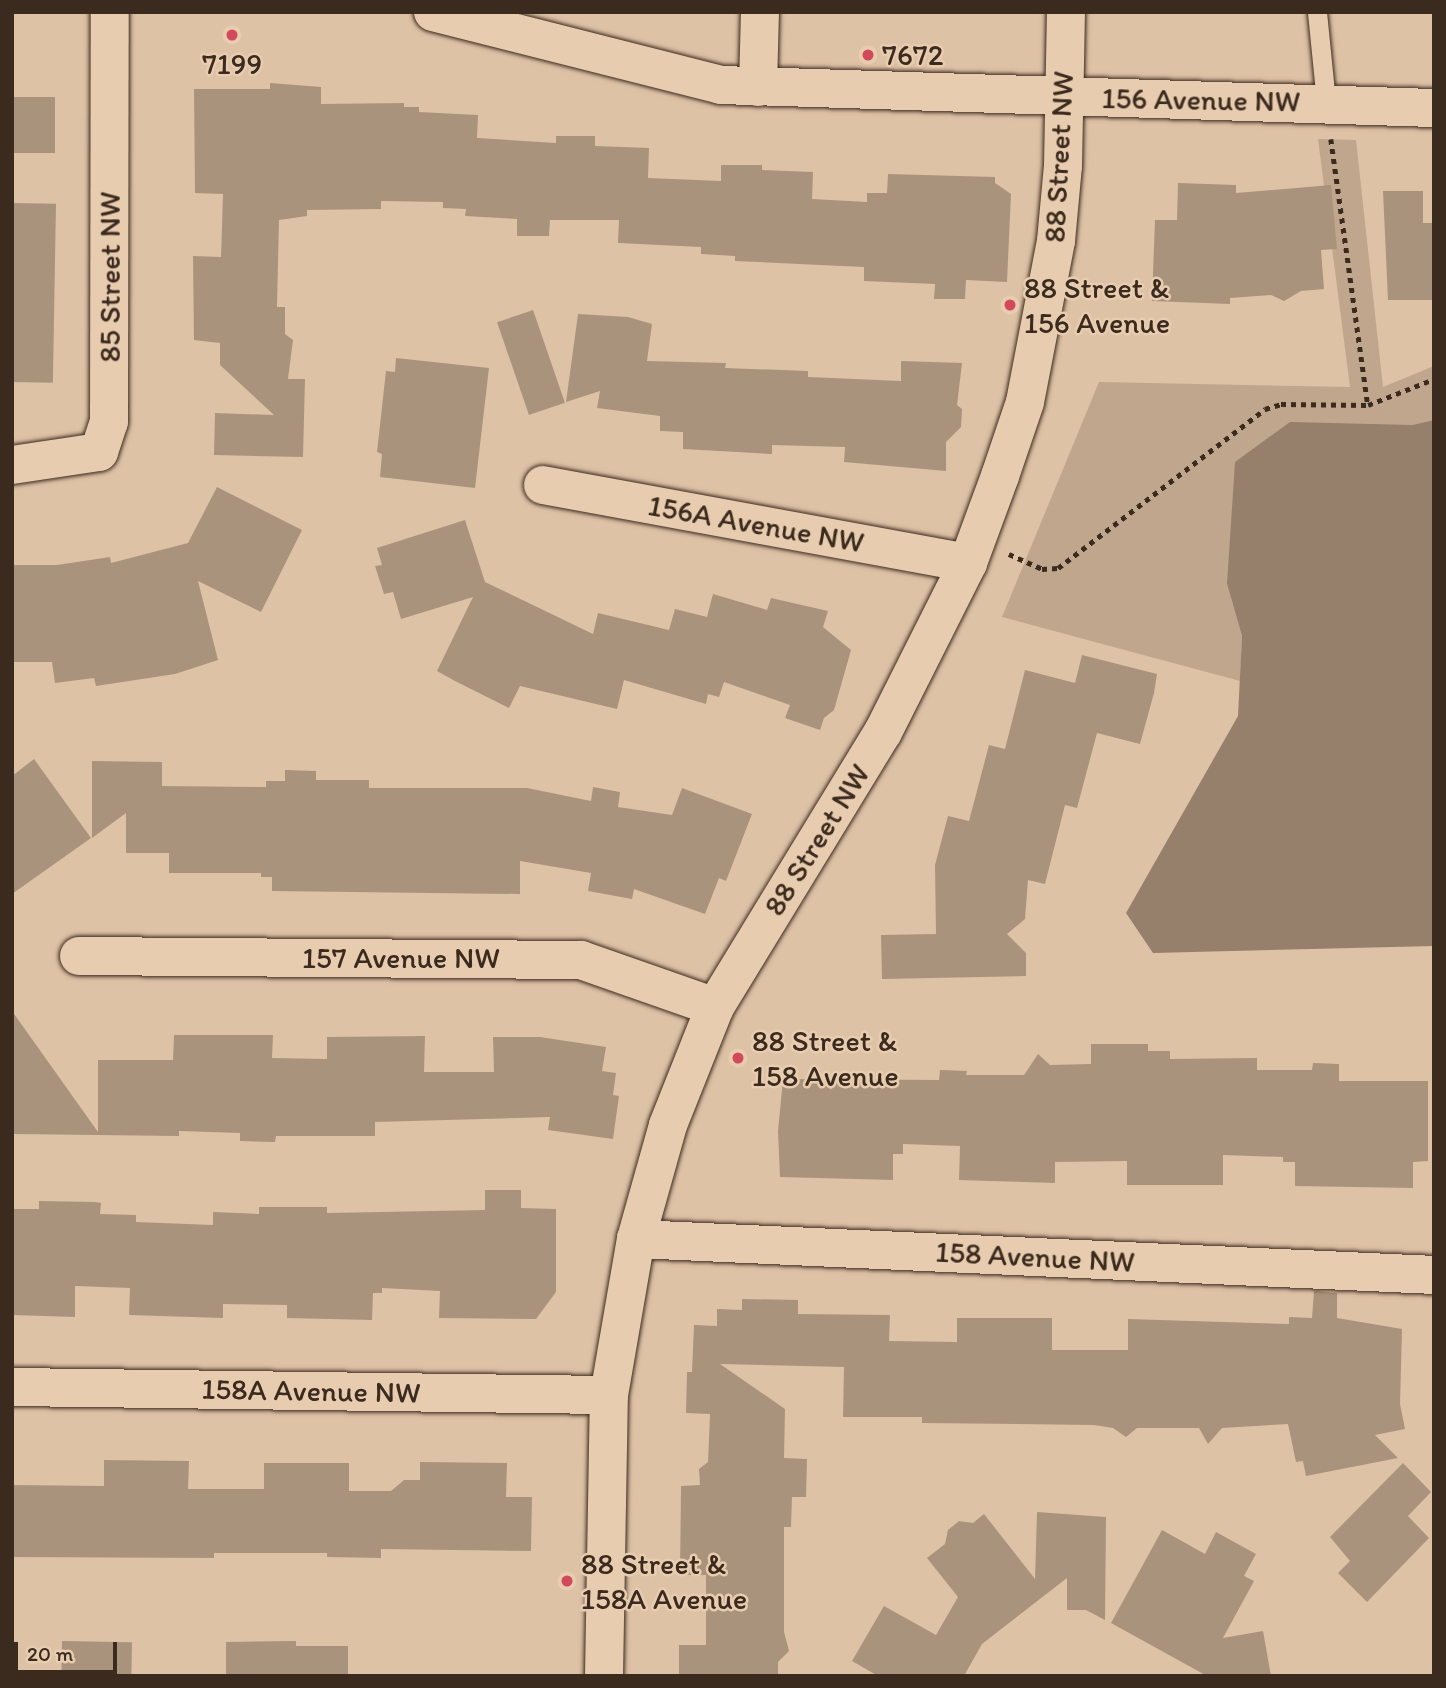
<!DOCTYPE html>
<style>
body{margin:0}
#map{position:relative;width:1446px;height:1688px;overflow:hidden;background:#dec2a6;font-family:Itim,sans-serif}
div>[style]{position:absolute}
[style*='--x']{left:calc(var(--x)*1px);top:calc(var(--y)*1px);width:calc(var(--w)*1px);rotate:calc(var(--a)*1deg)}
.green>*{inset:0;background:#bfa68d}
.water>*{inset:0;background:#97806b}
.building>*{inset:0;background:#aa937c;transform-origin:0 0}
.path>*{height:4.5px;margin-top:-2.25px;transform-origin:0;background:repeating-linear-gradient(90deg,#3b2a1e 0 5px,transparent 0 10px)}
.roads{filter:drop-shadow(0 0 2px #3b2a1e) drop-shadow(0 0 2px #3b2a1e)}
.lane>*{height:19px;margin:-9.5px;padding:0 9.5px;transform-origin:9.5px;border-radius:9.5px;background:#e8ccaf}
.street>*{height:38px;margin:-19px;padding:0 19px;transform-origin:19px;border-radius:19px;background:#e8ccaf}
.secondary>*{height:38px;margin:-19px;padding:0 19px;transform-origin:19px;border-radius:19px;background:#e8ccaf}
.dots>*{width:19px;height:19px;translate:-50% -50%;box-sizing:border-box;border:4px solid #e8ccaf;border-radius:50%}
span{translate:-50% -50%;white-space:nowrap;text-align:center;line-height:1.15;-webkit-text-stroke:5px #e8ccaf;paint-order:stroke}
.poi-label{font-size:30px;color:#3b2a1e}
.left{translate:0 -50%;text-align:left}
.street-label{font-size:30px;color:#3b2a1e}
.frame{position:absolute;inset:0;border:14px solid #3b2a1e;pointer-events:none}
.scale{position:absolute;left:14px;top:1642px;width:103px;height:32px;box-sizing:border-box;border:4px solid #3b2a1e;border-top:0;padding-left:9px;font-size:21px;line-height:24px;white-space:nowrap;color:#3b2a1e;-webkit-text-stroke:5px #e8ccaf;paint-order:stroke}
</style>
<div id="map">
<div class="green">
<i style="clip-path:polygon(1318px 139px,1356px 140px,1383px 387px,1434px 366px,1434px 420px,1412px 425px,1227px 584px,1242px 636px,1240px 681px,1002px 617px,1099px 382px,1350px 387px)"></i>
</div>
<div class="water">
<i style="clip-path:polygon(1434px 420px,1434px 946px,1153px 953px,1126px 913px,1238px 716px,1242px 636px,1227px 584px,1235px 462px,1290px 422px,1412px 425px)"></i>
</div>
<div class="building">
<i style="clip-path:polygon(270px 83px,321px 87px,321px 104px,404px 103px,404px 107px,419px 107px,419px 112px,478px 115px,477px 138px,556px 143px,556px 136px,595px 136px,595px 146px,649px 148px,648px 178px,721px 181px,721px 165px,762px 165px,762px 170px,813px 172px,812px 199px,867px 202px,867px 193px,887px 193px,888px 174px,995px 177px,995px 183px,1011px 194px,1007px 282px,966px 280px,965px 299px,934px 299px,935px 284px,864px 281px,864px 267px,735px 261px,735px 256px,701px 254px,701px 247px,618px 243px,619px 220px,550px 220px,549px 236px,517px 236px,517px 219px,465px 216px,466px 209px,443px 208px,443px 202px,381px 201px,381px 209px,307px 210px,307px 216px,279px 220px,277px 307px,285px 307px,285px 334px,293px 340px,288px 379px,305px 379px,303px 457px,214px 455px,215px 413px,274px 415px,220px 365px,220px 343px,194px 340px,193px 256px,221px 257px,223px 194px,195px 193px,194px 89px,270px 89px)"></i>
<i style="left:12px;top:97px;width:43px;height:56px"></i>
<i style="clip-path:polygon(1178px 183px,1236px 185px,1236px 193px,1331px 185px,1337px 249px,1321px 250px,1324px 289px,1301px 291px,1284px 301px,1271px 295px,1230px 298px,1230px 304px,1152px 301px,1155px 220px,1177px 220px)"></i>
<i style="clip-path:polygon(1383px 191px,1423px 191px,1423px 223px,1434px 223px,1434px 300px,1388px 300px)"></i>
<i style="left:12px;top:203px;width:44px;height:179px;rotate:1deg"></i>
<i style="left:533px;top:310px;width:98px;height:38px;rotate:71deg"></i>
<i style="clip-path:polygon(578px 314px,628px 317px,652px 324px,647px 361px,726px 363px,725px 368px,808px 371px,808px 377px,901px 381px,901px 361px,962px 363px,957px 405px,962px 409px,961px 427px,946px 442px,946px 471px,844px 462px,845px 447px,772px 445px,772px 454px,683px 449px,683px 432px,660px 431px,660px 416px,597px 408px,600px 391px,566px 402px)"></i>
<i style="clip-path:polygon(396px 358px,489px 368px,475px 488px,380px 477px,382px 454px,377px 452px,386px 371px,395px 372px)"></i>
<i style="clip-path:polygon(217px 487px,302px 530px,261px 612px,198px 581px,218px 660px,175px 674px,96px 686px,94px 678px,55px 683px,52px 662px,12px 662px,12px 565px,57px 565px,110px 557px,111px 563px,188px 543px)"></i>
<i style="clip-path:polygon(465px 520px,485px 582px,593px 634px,598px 613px,669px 630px,675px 609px,707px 617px,713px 594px,767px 610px,771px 598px,828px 611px,823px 627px,851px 650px,834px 710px,824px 718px,820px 730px,785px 718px,790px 705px,724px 682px,719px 697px,708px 694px,706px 704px,624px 680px,617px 709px,520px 686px,509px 708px,455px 681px,437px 671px,473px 597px,401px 619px,393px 592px,384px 594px,375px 566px,382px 565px,377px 548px)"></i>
<i style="clip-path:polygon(1082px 655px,1157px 674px,1154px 693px,1140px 744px,1097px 733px,1077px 808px,1065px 805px,1045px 884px,1028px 880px,1025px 919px,1007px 934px,1026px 953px,1026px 976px,882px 979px,881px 935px,936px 934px,935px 865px,948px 816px,969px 821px,989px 745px,1005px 749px,1025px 670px,1075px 683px)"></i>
<i style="clip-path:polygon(34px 759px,91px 838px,12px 894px,12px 776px)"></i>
<i style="clip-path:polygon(92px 761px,162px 762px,162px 786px,266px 787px,266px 781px,285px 781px,285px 770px,316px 771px,316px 780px,369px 780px,369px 788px,527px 788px,591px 801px,593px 787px,620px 792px,618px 807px,672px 815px,682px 788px,752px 814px,726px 881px,719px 878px,705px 914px,634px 889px,632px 899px,588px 891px,591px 873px,520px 861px,520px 894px,272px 891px,272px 877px,261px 877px,261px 873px,169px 873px,169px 853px,126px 853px,126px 813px,92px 838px)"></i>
<i style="clip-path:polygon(12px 1011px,98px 1132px,98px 1060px,173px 1060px,174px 1035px,273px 1035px,272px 1058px,327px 1059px,327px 1037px,425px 1036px,424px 1072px,494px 1072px,493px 1037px,540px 1037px,606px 1047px,602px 1071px,616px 1073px,613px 1095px,619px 1096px,613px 1139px,548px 1130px,550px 1117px,375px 1122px,375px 1136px,276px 1136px,275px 1142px,240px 1141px,240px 1133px,179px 1131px,179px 1136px,12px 1134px)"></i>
<i style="clip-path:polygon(1091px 1044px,1148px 1044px,1148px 1051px,1170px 1051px,1170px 1059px,1257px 1058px,1257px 1070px,1312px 1070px,1313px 1063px,1339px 1064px,1339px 1081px,1428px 1081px,1428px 1161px,1413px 1162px,1413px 1188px,1295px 1186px,1295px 1162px,1283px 1162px,1283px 1157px,1223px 1155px,1223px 1185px,1127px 1185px,1127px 1161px,1055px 1162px,1055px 1183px,990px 1181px,959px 1180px,960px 1146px,903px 1144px,903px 1154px,893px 1154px,893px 1180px,780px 1177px,778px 1131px,783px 1079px,939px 1080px,940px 1070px,967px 1071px,966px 1075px,1024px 1075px,1038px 1054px,1050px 1065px,1091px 1064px)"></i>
<i style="clip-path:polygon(485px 1190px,521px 1190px,521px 1208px,556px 1209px,556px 1292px,536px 1319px,439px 1318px,440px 1291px,382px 1288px,382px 1293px,373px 1293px,372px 1320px,287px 1318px,287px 1305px,223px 1304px,223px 1318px,129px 1315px,130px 1288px,75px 1286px,75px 1317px,12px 1315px,12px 1209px,39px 1209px,39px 1201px,95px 1202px,101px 1203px,100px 1214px,136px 1215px,136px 1222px,213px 1225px,213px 1212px,259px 1214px,259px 1207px,327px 1207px,327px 1213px,485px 1210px)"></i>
<i style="clip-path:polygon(1314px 1291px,1337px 1293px,1337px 1318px,1402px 1329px,1400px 1404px,1405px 1429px,1375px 1435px,1398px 1458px,1306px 1476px,1303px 1461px,1296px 1462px,1288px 1424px,1222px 1428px,1208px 1444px,1199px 1428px,1137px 1428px,1126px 1437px,1113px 1428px,1094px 1425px,922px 1423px,922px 1417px,843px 1417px,844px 1367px,720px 1364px,785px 1409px,784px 1458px,807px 1459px,806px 1497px,792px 1497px,791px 1527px,784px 1527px,784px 1632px,789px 1651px,778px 1662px,778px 1676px,679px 1676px,679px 1645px,706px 1645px,706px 1575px,680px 1575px,681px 1486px,700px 1485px,699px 1469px,708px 1462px,710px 1414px,686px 1413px,687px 1372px,692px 1372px,694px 1325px,717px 1326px,717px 1309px,742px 1310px,742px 1299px,798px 1300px,798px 1314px,890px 1315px,889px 1341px,957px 1342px,957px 1318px,1052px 1318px,1052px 1350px,1128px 1350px,1128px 1319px,1289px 1324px,1289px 1317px,1312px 1318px)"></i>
<i style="clip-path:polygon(104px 1460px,189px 1461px,188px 1489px,264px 1489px,264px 1463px,349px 1463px,349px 1491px,391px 1491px,404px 1480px,420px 1480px,420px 1462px,507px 1463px,506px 1497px,532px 1497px,531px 1551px,381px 1549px,381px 1558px,327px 1557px,327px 1553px,214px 1553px,214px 1558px,12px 1557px,12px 1485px,104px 1486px)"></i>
<i style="clip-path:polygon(1403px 1463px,1431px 1492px,1408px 1516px,1429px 1538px,1367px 1602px,1338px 1573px,1350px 1561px,1330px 1537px)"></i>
<i style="clip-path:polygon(1037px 1512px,1106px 1517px,1105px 1620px,1086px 1610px,1067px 1610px,1067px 1578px,982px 1644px,964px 1676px,878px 1676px,852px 1661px,884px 1606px,936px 1635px,958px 1597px,927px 1558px,945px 1544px,948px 1530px,959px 1521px,973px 1523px,984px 1514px,1035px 1579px)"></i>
<i style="clip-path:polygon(1162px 1530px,1205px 1554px,1216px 1532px,1256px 1554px,1244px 1576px,1254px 1581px,1223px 1638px,1263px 1631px,1271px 1676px,1207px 1676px,1111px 1623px)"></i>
<i style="left:62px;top:1641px;width:70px;height:35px;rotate:1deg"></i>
<i style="clip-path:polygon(296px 1641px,296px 1646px,348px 1646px,348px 1676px,226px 1676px,226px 1642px)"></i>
</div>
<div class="path">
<i style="--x:1331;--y:139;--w:269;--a:82.1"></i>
<i style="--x:1009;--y:554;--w:36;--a:24"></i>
<i style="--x:1042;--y:569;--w:16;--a:-4"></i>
<i style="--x:1058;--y:568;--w:261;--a:-37.5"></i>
<i style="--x:1265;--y:409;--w:17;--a:-17"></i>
<i style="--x:1281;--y:404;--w:87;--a:0.7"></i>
<i style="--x:1368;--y:405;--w:71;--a:-21.5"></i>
</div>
<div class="roads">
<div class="lane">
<i style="--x:1317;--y:12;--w:90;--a:84.3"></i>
</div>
<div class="street">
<i style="--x:758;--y:87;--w:75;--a:-88.5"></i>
<i style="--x:12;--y:465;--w:88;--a:-8.5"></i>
<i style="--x:99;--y:452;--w:32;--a:-72"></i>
<i style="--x:109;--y:422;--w:410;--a:-89.9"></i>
<i style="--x:543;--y:485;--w:432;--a:10.4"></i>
<i style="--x:79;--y:956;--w:502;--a:0.46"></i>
<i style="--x:581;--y:960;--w:142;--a:19.3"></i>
<i style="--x:636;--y:1239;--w:799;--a:2.58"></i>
<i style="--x:12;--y:1387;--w:597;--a:0.77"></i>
</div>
<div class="secondary">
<i style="--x:433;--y:12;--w:297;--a:14.2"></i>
<i style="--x:721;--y:85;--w:713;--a:1.85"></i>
<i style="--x:604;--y:1676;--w:281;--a:-89"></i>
<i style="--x:609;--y:1395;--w:158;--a:-80.2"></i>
<i style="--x:636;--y:1239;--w:118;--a:-74.3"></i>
<i style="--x:668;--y:1125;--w:127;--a:-68.3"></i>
<i style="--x:715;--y:1007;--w:322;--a:-58.6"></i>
<i style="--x:883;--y:732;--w:189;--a:-63.3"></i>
<i style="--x:968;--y:563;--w:93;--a:-69.8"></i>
<i style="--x:1000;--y:476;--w:78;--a:-71.3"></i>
<i style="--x:1025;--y:402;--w:164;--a:-79.1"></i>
<i style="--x:1056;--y:241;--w:75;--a:-84.7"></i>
<i style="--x:1063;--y:166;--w:154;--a:-88.9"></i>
</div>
</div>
<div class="dots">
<i style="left:232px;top:35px;background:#d1495b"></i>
<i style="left:868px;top:55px;background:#d1495b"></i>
<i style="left:1010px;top:305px;background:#d1495b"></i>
<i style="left:738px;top:1058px;background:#d1495b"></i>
<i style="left:567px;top:1581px;background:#d1495b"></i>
</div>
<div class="poi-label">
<span class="left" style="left:882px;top:55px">7672</span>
<span style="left:232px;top:64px">7199</span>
<span class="left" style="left:1024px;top:305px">88 Street &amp;<br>156 Avenue</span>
<span class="left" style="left:752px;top:1058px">88 Street &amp;<br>158 Avenue</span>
<span class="left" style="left:581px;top:1581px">88 Street &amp;<br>158A Avenue</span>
</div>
<div class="street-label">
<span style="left:1201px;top:100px;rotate:1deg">156 Avenue NW</span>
<span style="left:1059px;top:157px;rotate:-87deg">88 Street NW</span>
<span style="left:110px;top:277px;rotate:-90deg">85 Street NW</span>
<span style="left:756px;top:524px;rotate:10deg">156A Avenue NW</span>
<span style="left:817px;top:840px;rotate:-58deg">88 Street NW</span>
<span style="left:401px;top:958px">157 Avenue NW</span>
<span style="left:1035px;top:1257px;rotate:3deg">158 Avenue NW</span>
<span style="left:311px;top:1391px;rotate:1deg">158A Avenue NW</span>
</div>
<div class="frame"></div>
<div class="scale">20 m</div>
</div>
